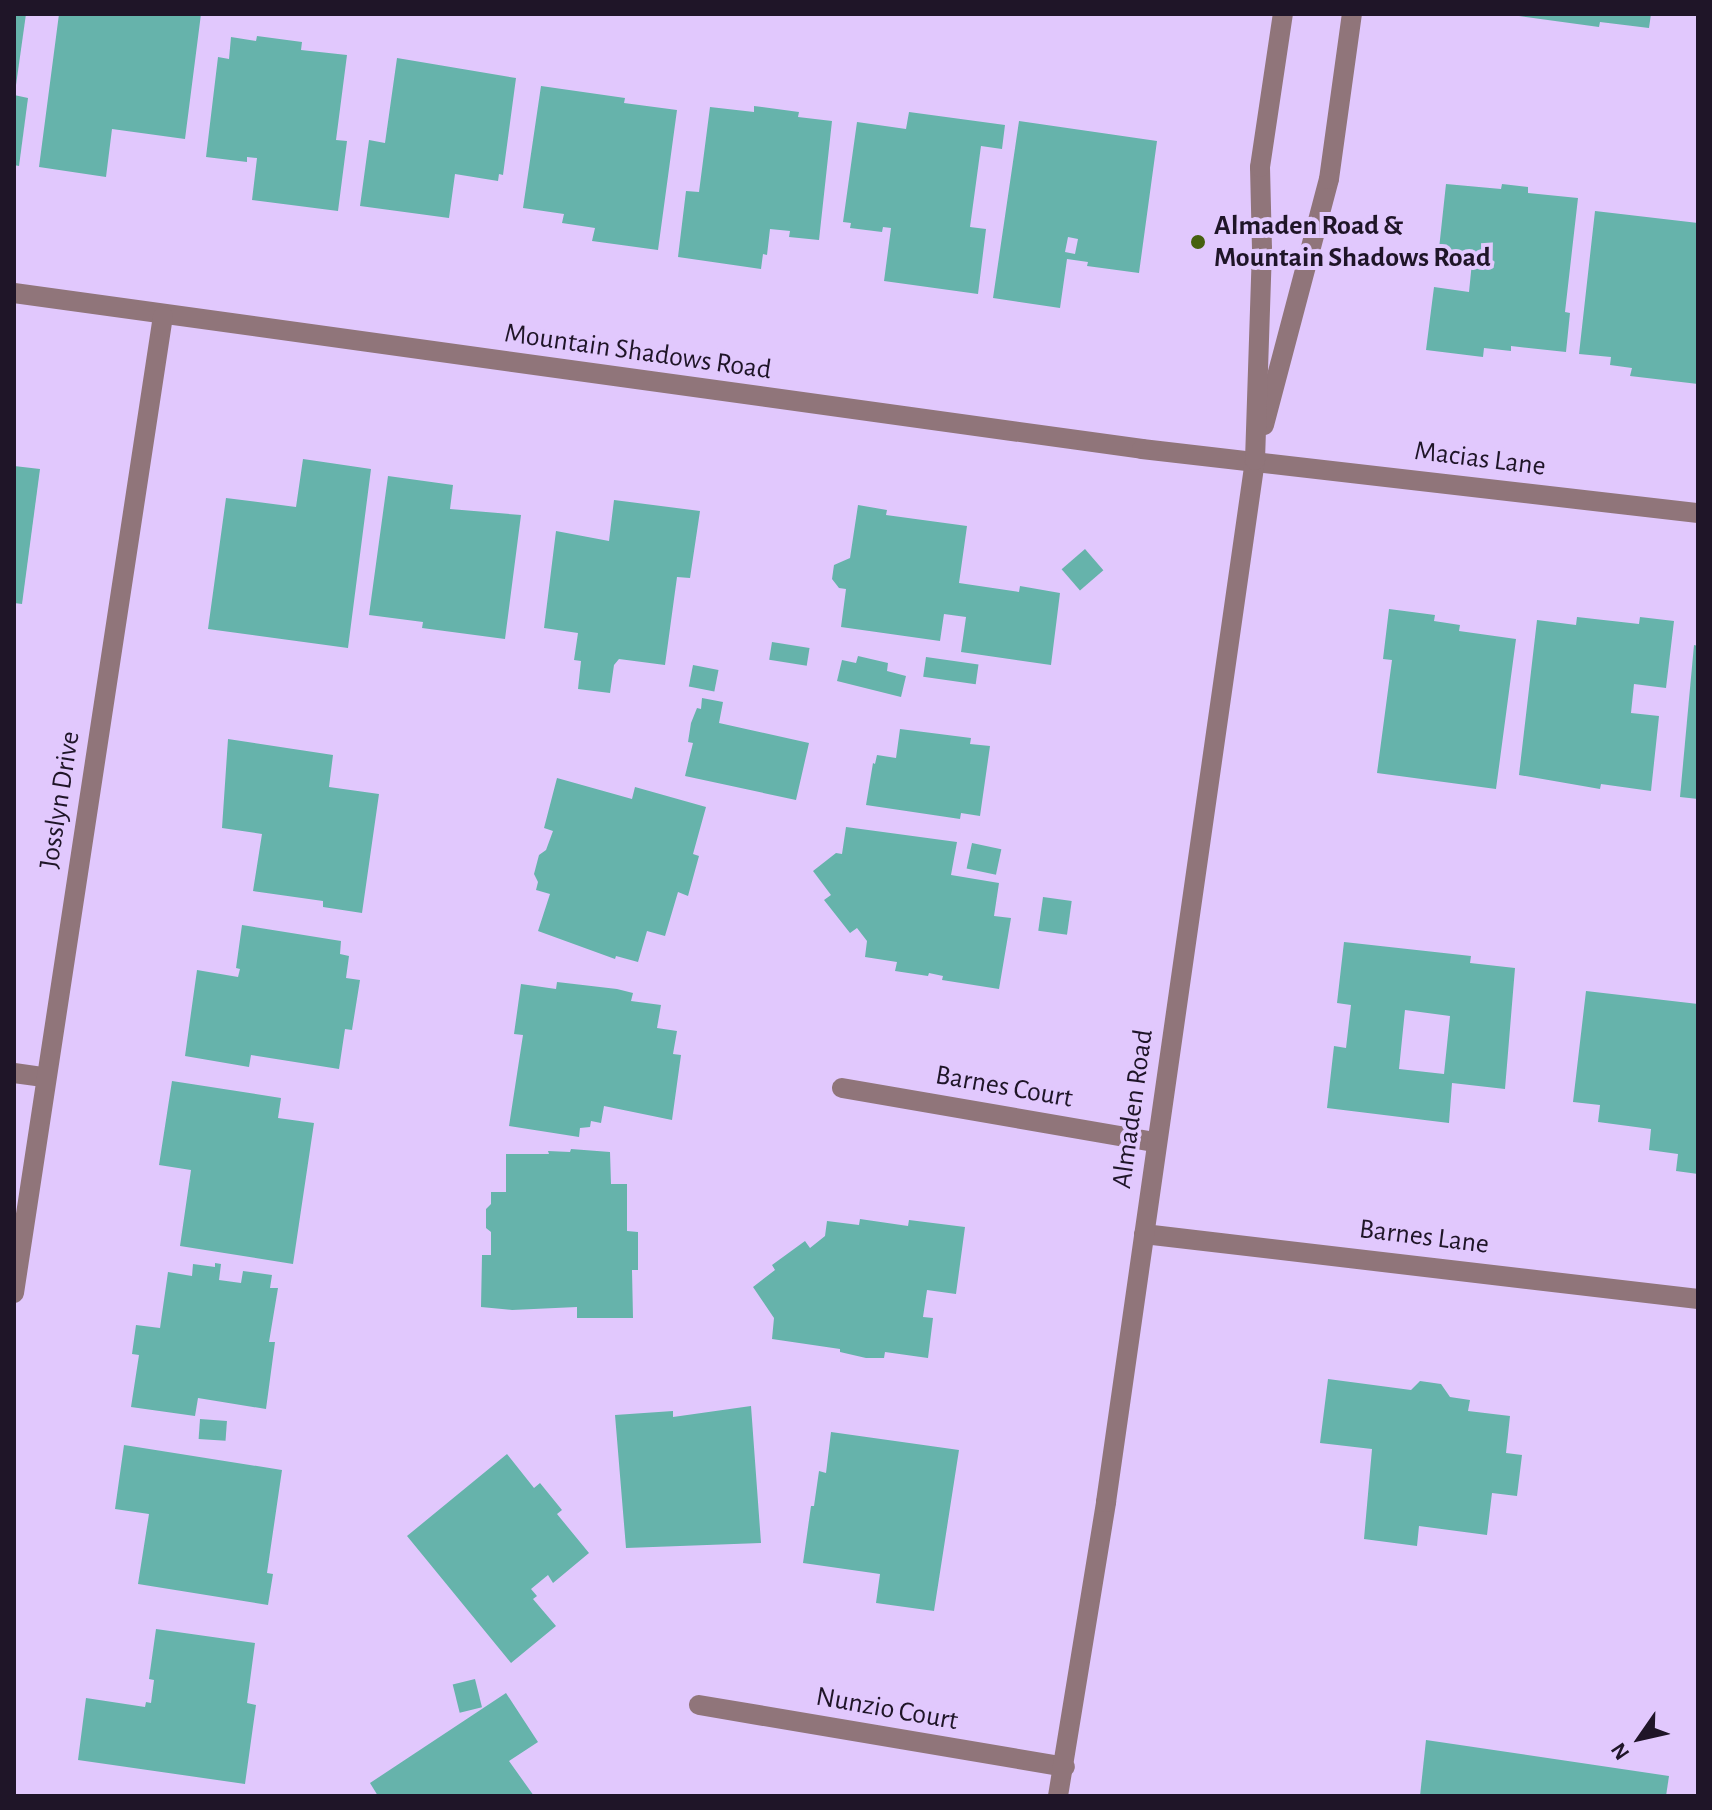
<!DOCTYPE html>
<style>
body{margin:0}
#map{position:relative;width:1712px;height:1810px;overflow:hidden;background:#e1c8fd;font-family:"Alegreya Sans",sans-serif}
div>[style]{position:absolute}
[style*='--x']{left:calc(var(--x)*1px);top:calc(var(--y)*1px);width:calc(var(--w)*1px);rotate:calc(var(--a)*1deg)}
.building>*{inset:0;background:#66b3ab;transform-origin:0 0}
.minor>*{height:20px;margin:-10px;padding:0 10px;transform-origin:10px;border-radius:10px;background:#90757a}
.dots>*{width:22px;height:22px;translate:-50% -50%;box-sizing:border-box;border:4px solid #e1c8fd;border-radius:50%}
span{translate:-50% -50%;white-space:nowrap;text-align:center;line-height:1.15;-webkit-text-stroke:8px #e1c8fd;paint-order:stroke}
.poi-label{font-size:28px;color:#1f1528;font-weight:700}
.left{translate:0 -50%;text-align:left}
.street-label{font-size:28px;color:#1f1528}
.frame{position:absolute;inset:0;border:16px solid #1f1528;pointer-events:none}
.north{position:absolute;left:1600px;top:1698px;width:80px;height:80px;-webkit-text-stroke:6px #e1c8fd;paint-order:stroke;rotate:236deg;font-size:22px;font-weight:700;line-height:32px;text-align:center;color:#1f1528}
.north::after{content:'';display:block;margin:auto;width:28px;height:36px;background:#1f1528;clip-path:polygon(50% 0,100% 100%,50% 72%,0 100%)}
</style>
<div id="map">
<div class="building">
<i style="clip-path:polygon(14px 14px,26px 14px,16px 85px,14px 85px)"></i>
<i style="clip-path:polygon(59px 14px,201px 14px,185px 139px,112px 129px,106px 177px,39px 167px)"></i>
<i style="clip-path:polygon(1505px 14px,1651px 14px,1649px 28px,1600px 22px,1599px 27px)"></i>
<i style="clip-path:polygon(257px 36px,302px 42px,301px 50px,347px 55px,336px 140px,347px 141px,338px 211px,252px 200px,257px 158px,247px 157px,247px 162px,206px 157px,218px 57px,229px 59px,231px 37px,256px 41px)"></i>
<i style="clip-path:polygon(397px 58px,516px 78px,503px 175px,499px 174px,498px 181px,455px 174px,449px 218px,360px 206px,369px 140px,385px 143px)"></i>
<i style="clip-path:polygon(541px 86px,625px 98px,624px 103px,677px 110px,658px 250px,592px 241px,595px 228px,562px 223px,564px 214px,523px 208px)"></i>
<i style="clip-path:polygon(14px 95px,28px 98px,19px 166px,14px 165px)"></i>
<i style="clip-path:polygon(754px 106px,799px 112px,798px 117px,832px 121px,819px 240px,789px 237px,790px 231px,770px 229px,767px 255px,763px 254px,761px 269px,678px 257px,686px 191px,699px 192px,710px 107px,754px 112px)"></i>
<i style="clip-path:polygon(909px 112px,1005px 125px,1002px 149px,981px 146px,970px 227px,986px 229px,978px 294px,884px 281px,891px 228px,883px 227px,882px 232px,850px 228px,851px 223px,843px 222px,857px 122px,906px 129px)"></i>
<i style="clip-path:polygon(evenodd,1019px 121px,1157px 141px,1139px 273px,1087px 266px,1088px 262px,1067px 259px,1060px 308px,993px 298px,1019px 121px,1068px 237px,1078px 239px,1075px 254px,1065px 252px,1068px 237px)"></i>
<i style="clip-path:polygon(1446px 184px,1501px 189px,1502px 184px,1528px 187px,1528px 193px,1578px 198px,1565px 312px,1570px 313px,1566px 352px,1511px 346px,1511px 351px,1484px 348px,1483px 357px,1426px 350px,1434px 287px,1469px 292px,1472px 262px,1438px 258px)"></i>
<i style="clip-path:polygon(1595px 211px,1698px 223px,1698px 384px,1630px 376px,1632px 368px,1610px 365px,1611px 357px,1579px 354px)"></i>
<i style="clip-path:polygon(303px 459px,371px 469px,348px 648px,208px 629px,226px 498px,296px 507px)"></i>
<i style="clip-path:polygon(14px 466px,40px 469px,22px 604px,14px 603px)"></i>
<i style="clip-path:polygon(388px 476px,453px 485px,450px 509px,521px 515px,505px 639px,422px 628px,423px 622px,369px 615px)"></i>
<i style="clip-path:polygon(614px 500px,700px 511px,690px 578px,677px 577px,665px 665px,619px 659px,614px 665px,610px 693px,578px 689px,581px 661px,574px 660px,578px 633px,544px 628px,556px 531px,609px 541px)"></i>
<i style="clip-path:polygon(858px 505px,887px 510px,886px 515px,967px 526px,959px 583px,1019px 592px,1020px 586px,1060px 593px,1051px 665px,961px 652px,966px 617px,944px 614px,940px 641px,841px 627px,846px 589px,839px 588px,832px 579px,834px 565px,850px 558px)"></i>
<i style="left:1085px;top:549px;width:28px;height:31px;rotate:49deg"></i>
<i style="clip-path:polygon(1389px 609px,1435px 615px,1434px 621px,1460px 625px,1459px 631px,1516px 639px,1496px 789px,1377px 773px,1392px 660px,1383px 659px)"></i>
<i style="clip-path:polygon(1577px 617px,1639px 624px,1640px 617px,1674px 621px,1666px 688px,1634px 684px,1631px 713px,1659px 716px,1651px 791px,1601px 784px,1600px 789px,1519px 775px,1537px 620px,1576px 625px)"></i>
<i style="left:772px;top:642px;width:38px;height:18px;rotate:9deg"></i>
<i style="clip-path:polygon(1694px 645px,1698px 646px,1698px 799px,1680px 797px)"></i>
<i style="clip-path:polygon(858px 656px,888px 663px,887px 671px,906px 676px,901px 697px,837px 681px,842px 660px,856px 663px)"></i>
<i style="left:926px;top:657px;width:53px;height:20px;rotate:8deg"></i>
<i style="left:693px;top:665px;width:26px;height:22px;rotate:11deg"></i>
<i style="clip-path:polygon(702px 698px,723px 702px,719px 723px,809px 743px,796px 800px,685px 776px,693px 743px,688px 742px,691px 723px,697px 708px,701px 709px)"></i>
<i style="clip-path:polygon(900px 729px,971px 738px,970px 744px,990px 746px,980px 816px,961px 813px,960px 819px,866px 805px,873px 763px,875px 764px,877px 755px,896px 758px)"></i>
<i style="clip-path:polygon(228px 739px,333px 755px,329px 787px,379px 794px,362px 913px,323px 907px,323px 901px,253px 891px,262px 834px,222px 828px)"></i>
<i style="clip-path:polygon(557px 778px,632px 799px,635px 787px,706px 807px,693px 854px,699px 856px,688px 896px,678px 892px,665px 936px,647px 931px,638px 962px,616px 956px,615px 959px,538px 931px,550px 894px,536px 890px,538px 882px,534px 874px,539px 855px,546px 850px,553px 831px,544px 828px)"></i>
<i style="clip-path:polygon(846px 827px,957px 842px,951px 875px,999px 883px,994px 916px,1011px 918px,999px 989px,942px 980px,943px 976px,929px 973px,928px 976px,895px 971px,897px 962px,865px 957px,867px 941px,857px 928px,850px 933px,824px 900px,831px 895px,813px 871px,836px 853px,842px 854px)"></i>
<i style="left:972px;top:843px;width:30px;height:26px;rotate:12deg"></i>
<i style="left:1043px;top:897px;width:29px;height:34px;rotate:8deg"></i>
<i style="clip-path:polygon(242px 925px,341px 941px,340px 954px,349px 956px,346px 978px,360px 980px,352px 1030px,345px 1029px,339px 1069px,251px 1055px,249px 1067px,185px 1056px,197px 970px,238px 977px,240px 969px,236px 968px)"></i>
<i style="clip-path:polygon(evenodd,1344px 942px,1471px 956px,1470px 963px,1515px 968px,1505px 1089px,1452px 1083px,1449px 1123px,1327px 1108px,1334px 1046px,1346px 1048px,1351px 1005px,1337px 1003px,1344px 942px,1405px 1010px,1450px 1016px,1444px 1074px,1399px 1069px,1405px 1010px)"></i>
<i style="clip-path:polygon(557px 982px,617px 989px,633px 993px,631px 1001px,661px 1005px,657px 1028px,677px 1031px,673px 1054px,681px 1055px,672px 1120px,604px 1106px,601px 1123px,591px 1121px,590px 1127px,580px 1128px,579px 1137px,509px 1126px,523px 1035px,514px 1034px,521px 984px,556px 989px)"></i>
<i style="clip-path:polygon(1586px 991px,1698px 1004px,1698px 1174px,1676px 1171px,1678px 1154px,1649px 1150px,1651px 1129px,1598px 1122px,1600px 1105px,1573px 1102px)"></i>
<i style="clip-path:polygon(172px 1081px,281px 1098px,278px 1118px,314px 1123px,293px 1264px,180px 1246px,191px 1170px,159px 1165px)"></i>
<i style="clip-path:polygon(571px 1149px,610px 1152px,611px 1184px,627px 1184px,627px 1231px,638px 1232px,638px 1270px,632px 1270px,633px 1318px,577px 1318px,577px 1307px,512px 1310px,481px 1307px,482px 1255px,491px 1255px,491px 1232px,486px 1228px,486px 1209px,491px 1204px,491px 1192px,506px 1192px,506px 1154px,549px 1154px,548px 1151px,570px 1152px)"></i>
<i style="clip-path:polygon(860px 1219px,908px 1226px,909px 1220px,965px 1227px,956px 1294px,927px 1290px,923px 1317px,933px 1318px,928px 1358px,885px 1352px,884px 1358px,866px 1358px,840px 1352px,840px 1349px,772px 1339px,774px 1318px,753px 1287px,775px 1270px,772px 1265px,805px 1241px,810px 1248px,825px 1236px,827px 1221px,859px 1225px)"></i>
<i style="clip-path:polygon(215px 1263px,221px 1264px,219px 1280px,241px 1283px,243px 1271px,272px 1275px,270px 1288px,278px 1288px,269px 1342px,275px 1342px,266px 1409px,198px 1398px,195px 1416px,131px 1407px,139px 1355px,132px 1354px,136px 1325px,160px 1328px,168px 1272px,192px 1276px,193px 1264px,215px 1267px)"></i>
<i style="clip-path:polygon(1328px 1379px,1411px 1390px,1420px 1381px,1441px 1384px,1450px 1397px,1470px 1400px,1468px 1411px,1510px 1416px,1506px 1453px,1522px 1455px,1517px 1496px,1492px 1493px,1487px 1535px,1419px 1526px,1417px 1546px,1364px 1539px,1372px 1449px,1320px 1443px)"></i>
<i style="clip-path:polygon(751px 1406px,761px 1543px,626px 1548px,615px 1415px,673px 1411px,673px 1417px)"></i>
<i style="left:200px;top:1419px;width:27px;height:20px;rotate:4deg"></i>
<i style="clip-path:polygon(831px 1432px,959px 1450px,934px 1611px,876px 1603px,880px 1574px,803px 1563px,811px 1506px,814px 1506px,819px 1471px,826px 1473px)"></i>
<i style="clip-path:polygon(124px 1445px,282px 1470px,267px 1573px,273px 1574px,268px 1605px,138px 1584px,149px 1514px,115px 1509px)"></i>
<i style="clip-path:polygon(507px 1454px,534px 1488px,540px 1483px,562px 1510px,557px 1514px,589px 1553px,553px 1583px,548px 1575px,531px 1589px,537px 1596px,533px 1599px,556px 1626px,511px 1663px,407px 1536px)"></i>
<i style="clip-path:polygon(156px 1629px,255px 1643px,247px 1703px,256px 1705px,245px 1784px,78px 1760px,86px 1698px,145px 1707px,146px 1702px,151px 1703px,154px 1680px,149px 1679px)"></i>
<i style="left:475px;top:1679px;width:29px;height:23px;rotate:76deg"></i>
<i style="clip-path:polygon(506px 1693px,538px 1742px,509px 1761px,534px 1796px,378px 1796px,370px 1783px)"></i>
<i style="clip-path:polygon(1426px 1740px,1669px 1776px,1666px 1796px,1420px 1796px)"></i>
</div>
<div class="minor">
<i style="--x:14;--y:293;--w:1139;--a:7.87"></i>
<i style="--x:1142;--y:449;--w:560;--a:6.57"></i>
<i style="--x:1264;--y:425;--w:254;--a:-75.2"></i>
<i style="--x:1329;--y:179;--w:167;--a:-82.1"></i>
<i style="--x:14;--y:1073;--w:30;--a:8"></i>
<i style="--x:842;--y:1088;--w:319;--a:9.8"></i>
<i style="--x:1144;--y:1234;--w:558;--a:6.69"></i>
<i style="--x:14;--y:1293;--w:988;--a:-81.33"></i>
<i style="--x:699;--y:1705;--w:371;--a:9.6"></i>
<i style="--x:1058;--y:1796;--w:298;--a:-80.7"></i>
<i style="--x:1106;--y:1502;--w:1053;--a:-81.86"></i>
<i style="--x:1255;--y:460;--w:211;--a:-88.1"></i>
<i style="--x:1262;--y:249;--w:82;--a:-91.4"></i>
<i style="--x:1260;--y:167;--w:155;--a:-81.5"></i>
</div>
<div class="dots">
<i style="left:1198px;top:242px;background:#46600f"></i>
</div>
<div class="poi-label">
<span class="left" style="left:1214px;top:242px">Almaden Road &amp;<br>Mountain Shadows Road</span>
</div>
<div class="street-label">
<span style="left:638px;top:352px;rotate:8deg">Mountain Shadows Road</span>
<span style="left:1480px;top:459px;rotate:7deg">Macias Lane</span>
<span style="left:60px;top:800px;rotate:-81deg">Josslyn Drive</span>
<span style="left:1004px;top:1087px;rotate:10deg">Barnes Court</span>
<span style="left:1133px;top:1109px;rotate:-82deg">Almaden Road</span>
<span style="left:1424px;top:1237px;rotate:7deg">Barnes Lane</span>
<span style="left:887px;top:1709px;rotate:10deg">Nunzio Court</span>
</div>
<div class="frame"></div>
<div class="north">N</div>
</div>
